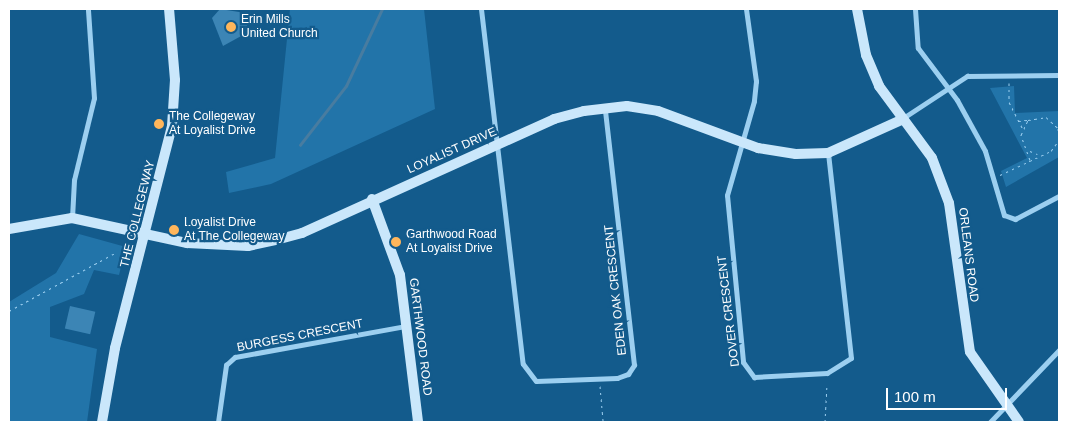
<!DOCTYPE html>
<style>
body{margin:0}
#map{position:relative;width:1068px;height:431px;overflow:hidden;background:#135b8c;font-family:Helvetica,sans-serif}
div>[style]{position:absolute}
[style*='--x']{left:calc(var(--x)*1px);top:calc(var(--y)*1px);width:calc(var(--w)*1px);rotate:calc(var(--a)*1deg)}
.green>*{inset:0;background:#2274a9}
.stream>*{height:2.5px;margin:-1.25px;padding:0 1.25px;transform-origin:1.25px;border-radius:1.25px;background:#487ca0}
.building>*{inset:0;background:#3c85b5;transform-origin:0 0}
.path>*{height:1px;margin-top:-0.5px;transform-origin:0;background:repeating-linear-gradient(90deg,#9ccff0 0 2.5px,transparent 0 6.5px)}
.street>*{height:5px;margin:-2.5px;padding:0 2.5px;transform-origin:2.5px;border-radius:2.5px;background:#9ccff0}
.secondary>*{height:10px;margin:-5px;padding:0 5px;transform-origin:5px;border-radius:5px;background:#cae7fb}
.dots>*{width:14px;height:14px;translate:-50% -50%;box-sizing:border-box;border:2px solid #135b8c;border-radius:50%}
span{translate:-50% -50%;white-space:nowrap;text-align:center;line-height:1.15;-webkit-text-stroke:4.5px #135b8c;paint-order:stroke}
.poi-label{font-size:12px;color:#fff}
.left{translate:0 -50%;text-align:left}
.street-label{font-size:12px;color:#fff}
.frame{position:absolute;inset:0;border:10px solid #fff;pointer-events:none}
.scale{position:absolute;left:886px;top:388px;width:121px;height:22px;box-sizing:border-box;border:2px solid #fff;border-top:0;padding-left:6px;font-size:15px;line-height:18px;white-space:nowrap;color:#fff;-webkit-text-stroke:4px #135b8c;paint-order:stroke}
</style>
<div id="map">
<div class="green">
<i style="clip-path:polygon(290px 9px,424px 9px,435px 109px,271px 184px,229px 193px,226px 172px,275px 158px)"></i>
<i style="clip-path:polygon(1014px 86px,1015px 113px,1059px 111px,1059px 157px,1006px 187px,1001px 171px,1027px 158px,990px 88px)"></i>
<i style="clip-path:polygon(79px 234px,126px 247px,119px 275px,94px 270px,84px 294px,50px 307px,50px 337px,97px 349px,87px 422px,9px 422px,9px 302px,56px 273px)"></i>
</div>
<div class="stream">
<i style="--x:300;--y:145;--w:75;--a:-52.1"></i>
<i style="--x:346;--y:86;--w:85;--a:-64.9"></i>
</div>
<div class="building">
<i style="clip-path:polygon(220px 9px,252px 14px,243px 35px,223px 46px,212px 18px)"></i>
<i style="left:70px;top:306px;width:26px;height:23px;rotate:13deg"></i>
</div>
<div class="path">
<i style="--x:1009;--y:83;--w:19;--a:90"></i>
<i style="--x:1009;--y:102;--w:29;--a:63"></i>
<i style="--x:1018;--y:121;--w:9;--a:-6"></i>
<i style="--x:1030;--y:151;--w:8;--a:23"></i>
<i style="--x:1030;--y:160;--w:27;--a:-110"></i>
<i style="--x:1021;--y:135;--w:17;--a:-65"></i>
<i style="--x:1028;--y:120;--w:18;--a:-9"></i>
<i style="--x:1046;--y:117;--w:16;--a:43"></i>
<i style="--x:1058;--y:128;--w:12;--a:85"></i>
<i style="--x:1000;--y:175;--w:56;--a:-25.2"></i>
<i style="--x:1051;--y:151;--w:14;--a:-54"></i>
<i style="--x:9;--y:311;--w:121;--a:-28.7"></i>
<i style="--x:600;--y:386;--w:36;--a:85"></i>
<i style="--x:825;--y:422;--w:37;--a:-87"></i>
</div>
<div class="street">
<i style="--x:481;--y:9;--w:357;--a:83.3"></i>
<i style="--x:523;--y:364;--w:21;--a:53"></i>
<i style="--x:536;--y:381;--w:81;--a:-2.1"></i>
<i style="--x:617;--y:378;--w:12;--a:-20"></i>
<i style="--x:628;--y:374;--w:11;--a:-56"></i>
<i style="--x:634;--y:365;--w:258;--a:-96.5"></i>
<i style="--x:746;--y:9;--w:73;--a:82.1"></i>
<i style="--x:756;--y:81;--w:20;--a:96"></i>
<i style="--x:754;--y:101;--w:98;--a:106"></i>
<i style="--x:727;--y:195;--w:168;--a:84.5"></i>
<i style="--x:743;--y:362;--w:19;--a:54"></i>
<i style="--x:754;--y:377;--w:73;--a:-3.1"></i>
<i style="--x:827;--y:373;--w:28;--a:-32"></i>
<i style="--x:851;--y:358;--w:206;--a:-96.4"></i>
<i style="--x:915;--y:9;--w:39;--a:86"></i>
<i style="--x:918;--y:48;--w:65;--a:53.1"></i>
<i style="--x:957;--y:100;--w:58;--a:61.2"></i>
<i style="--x:985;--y:151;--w:67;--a:73.5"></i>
<i style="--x:1004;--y:215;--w:12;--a:20"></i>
<i style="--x:1015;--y:219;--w:50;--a:-27.6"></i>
<i style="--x:903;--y:118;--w:77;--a:-33.3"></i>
<i style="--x:967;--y:76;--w:92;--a:-0.6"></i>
<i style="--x:72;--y:218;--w:38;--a:-87"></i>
<i style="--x:74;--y:180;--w:84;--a:-76.3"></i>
<i style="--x:94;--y:98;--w:89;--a:-93.9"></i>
<i style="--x:218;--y:422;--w:58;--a:-82"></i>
<i style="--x:226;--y:365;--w:12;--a:-42"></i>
<i style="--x:235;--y:357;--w:174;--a:-10.3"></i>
<i style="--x:990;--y:422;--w:100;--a:-46.2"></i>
</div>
<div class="secondary">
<i style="--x:857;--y:9;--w:47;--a:78.9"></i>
<i style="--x:866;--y:55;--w:34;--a:67"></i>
<i style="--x:879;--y:86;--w:89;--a:53.6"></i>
<i style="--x:932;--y:158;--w:48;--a:69.3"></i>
<i style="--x:949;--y:203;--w:150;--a:82"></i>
<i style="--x:970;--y:352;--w:85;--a:55"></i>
<i style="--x:372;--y:199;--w:81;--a:69.8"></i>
<i style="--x:400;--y:275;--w:148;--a:83"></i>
<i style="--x:9;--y:229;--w:64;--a:-9.9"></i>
<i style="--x:72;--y:218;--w:118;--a:12.3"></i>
<i style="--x:187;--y:243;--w:61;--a:2.8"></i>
<i style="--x:248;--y:246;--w:29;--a:-12"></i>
<i style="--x:276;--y:240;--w:27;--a:-15"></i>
<i style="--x:302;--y:233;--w:277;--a:-24.3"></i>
<i style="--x:554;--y:119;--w:31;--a:-15"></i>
<i style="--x:584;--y:111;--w:43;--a:-6.6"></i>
<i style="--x:627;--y:106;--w:31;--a:9"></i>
<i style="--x:658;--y:111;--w:107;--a:20.3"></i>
<i style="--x:758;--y:148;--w:38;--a:9"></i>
<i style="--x:796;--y:154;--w:32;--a:-2"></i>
<i style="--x:828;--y:153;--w:80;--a:-24.3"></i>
<i style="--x:102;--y:422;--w:75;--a:-80"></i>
<i style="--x:115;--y:348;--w:229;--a:-75.6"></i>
<i style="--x:172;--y:126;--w:46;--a:-86.3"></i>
<i style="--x:175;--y:80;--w:71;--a:-94.8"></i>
</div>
<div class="dots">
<i style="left:231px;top:27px;background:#ffb65b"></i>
<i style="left:159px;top:124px;background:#ffb65b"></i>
<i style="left:174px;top:230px;background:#ffb65b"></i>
<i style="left:396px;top:242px;background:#ffb65b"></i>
</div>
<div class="poi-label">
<span class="left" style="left:241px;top:27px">Erin Mills<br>United Church</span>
<span class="left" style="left:169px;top:124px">The Collegeway<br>At Loyalist Drive</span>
<span class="left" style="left:184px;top:230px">Loyalist Drive<br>At The Collegeway</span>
<span class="left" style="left:406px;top:242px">Garthwood Road<br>At Loyalist Drive</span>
</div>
<div class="street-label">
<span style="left:452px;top:151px;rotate:-24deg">LOYALIST DRIVE</span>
<span style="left:138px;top:214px;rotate:-76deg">THE COLLEGEWAY</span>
<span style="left:968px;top:255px;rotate:83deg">ORLEANS ROAD</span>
<span style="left:616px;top:290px;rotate:-96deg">EDEN OAK CRESCENT</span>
<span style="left:729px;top:311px;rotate:-97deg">DOVER CRESCENT</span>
<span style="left:300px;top:336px;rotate:-11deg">BURGESS CRESCENT</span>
<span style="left:420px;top:337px;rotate:83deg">GARTHWOOD ROAD</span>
</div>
<div class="frame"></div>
<div class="scale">100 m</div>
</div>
